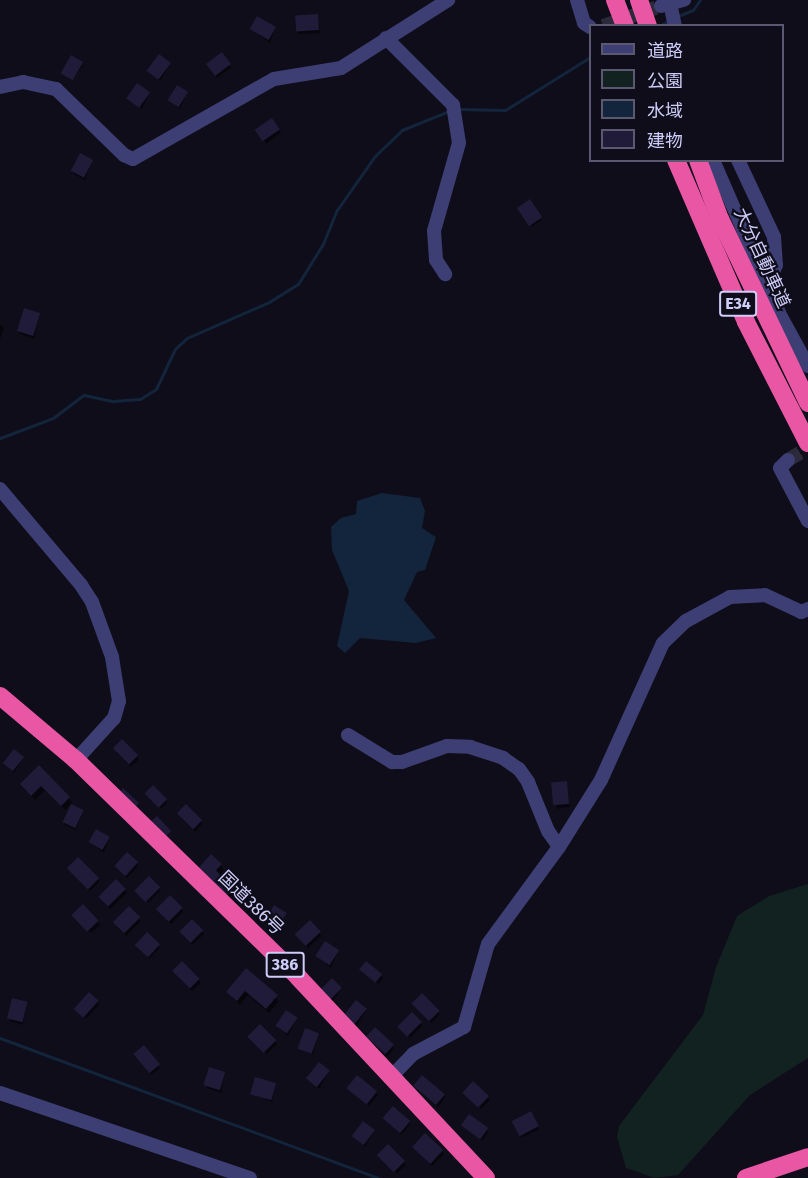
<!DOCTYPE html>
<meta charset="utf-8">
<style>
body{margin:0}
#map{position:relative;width:808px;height:1178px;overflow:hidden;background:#0e0d19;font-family:"Fira Sans","Noto Sans JP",sans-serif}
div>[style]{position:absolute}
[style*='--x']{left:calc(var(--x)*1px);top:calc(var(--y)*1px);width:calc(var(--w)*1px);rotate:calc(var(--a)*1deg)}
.green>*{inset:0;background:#112221}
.water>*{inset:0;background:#13253c}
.shadow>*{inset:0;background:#0007;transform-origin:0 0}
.stream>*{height:3px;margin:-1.5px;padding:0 1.5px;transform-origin:1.5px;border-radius:1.5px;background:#13253c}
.building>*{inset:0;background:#1f1b38;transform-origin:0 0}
.minor-tunnel>*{height:14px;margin-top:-7px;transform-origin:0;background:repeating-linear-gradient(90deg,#2b2a3a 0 14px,transparent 0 21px)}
.minor>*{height:14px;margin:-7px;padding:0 7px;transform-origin:7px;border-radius:7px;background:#3d3e73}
.highway>*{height:18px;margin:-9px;padding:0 9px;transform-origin:9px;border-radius:9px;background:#e956a4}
span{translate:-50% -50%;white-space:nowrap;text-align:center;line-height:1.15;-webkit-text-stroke:4.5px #0e0d19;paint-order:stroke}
.shield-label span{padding:2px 4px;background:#0e0d19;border:2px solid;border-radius:4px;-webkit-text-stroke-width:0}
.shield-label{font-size:16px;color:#ceccf8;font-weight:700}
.street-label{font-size:18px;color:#ceccf8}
.legend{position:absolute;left:589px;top:24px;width:195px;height:138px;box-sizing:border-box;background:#0e0d19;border:2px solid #5b5972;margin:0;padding:8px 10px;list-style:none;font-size:18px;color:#ceccf8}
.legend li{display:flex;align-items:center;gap:12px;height:30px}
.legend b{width:30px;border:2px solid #5b5972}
</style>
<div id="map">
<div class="green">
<i style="clip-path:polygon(808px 884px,808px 1058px,750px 1095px,678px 1175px,655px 1178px,626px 1168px,617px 1137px,619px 1126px,703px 1015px,716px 967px,737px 916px,769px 896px)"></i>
</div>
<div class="water">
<i style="clip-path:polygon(382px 493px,420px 498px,425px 511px,422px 528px,436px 537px,425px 570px,417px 572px,404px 600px,436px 638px,416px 643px,360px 638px,345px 653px,337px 646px,349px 591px,332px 550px,331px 527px,341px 518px,356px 514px,357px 501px)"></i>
</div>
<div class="shadow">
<i style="clip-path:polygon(318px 16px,320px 33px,299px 34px,297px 31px)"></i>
<i style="clip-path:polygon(275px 28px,270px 43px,251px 29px)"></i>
<i style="left:221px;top:54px;width:17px;height:17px;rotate:54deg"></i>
<i style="clip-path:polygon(170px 64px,160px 81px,150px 73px)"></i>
<i style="left:83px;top:65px;width:1px;height:20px;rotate:45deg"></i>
<i style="clip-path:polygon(149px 93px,142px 109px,129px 99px)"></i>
<i style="clip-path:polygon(187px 93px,180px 109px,168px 99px)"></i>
<i style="left:272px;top:120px;width:16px;height:18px;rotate:55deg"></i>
<i style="clip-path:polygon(92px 161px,85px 180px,74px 174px,72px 171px)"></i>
<i style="left:529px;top:201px;width:23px;height:12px;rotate:56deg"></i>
<i style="clip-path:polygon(39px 315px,34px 339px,20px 334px,18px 331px)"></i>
<i style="clip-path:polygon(0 324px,4px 328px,0 339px)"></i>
<i style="clip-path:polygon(122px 741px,139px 759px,131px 767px,116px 752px)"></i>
<i style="clip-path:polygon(23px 758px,14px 773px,4px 763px)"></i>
<i style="clip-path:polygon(39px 768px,69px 798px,72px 803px,65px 810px,45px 790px,35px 800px,25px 790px,22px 785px)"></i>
<i style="left:566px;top:783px;width:24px;height:13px;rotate:81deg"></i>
<i style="clip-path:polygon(148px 796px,166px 800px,167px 803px,161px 809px)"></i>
<i style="clip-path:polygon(82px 811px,76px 830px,65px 825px,64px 822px)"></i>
<i style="clip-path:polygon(180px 817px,201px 821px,202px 824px,195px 832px)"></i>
<i style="clip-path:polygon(109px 838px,104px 853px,90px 842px)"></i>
<i style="clip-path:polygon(137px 863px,138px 866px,127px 878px,116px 867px)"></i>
<i style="clip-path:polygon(221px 865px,224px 870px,219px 875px,234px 896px,224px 904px,198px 878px)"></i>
<i style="clip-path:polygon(71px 871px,98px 879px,99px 882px,90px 891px)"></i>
<i style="clip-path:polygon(159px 888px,160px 891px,148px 903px,138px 894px)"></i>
<i style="clip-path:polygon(125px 890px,127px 893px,110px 909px,100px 897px)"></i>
<i style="clip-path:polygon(129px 908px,141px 921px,126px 936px,116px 926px)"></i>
<i style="clip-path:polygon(182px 909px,183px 912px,171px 924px,160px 912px)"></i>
<i style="clip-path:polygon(286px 914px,277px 932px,265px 921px)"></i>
<i style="clip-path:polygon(76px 918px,98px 922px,100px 925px,91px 933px)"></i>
<i style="clip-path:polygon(202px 931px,204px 934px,192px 945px,182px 935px)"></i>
<i style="clip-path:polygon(320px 933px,321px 936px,308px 948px,298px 938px)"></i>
<i style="clip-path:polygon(158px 945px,160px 948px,149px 959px,137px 948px)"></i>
<i style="clip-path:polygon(338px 951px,331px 968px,317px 956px)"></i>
<i style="clip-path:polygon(361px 969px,381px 975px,383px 978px,378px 984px)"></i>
<i style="clip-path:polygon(246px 970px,279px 1001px,269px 1013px,248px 995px,240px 1005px,228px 992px)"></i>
<i style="clip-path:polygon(176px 975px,199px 980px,201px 983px,192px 991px)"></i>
<i style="clip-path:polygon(341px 989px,332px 1003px,323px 994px)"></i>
<i style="clip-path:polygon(98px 1002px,99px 1005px,86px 1019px,77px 1011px)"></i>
<i style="clip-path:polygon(27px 1004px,23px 1025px,10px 1021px,8px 1017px)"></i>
<i style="clip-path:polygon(415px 1006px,438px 1012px,440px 1015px,431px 1023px)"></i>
<i style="clip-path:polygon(366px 1010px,356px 1028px,346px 1020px)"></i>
<i style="clip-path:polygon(296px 1019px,288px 1036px,277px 1026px)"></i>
<i style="clip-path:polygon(420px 1023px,422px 1026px,410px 1038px,401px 1029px)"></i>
<i style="clip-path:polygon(318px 1035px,313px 1055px,301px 1050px,299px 1047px)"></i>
<i style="clip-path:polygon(252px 1040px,275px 1041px,277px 1044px,267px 1054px)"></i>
<i style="clip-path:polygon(370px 1041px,393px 1046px,394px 1049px,387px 1057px)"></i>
<i style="clip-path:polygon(137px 1057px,158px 1065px,160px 1068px,151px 1075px)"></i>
<i style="clip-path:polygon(329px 1072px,319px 1089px,308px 1078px)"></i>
<i style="clip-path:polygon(224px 1073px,221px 1093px,207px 1088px,206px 1085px)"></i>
<i style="clip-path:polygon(473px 1083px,490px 1100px,481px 1109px,466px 1095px)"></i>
<i style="clip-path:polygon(274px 1085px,272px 1102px,252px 1094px)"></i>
<i style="clip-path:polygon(348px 1089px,376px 1092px,378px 1095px,369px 1106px)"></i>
<i style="clip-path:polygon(416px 1089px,443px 1095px,445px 1098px,438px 1107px)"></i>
<i style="left:531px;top:1113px;width:18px;height:20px;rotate:63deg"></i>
<i style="clip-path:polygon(384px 1118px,409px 1122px,410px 1125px,401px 1135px)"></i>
<i style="clip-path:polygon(463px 1126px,487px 1129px,488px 1132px,482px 1141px)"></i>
<i style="clip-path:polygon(374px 1131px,365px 1147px,353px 1137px)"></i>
<i style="clip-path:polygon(416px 1150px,442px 1151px,444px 1154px,432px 1166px)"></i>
<i style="clip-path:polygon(379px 1156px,404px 1162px,406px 1165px,397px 1174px)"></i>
</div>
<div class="stream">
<i style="--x:678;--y:16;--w:16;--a:-22"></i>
<i style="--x:693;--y:10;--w:12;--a:-55"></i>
<i style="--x:659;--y:26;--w:13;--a:-29"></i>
<i style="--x:458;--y:109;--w:47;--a:1.2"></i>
<i style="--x:505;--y:110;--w:100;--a:-31.9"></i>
<i style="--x:0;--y:438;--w:57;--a:-20.7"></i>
<i style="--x:53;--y:418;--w:39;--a:-37"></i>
<i style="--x:84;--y:395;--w:30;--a:12"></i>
<i style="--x:113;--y:401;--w:27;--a:-4"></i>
<i style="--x:140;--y:399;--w:19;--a:-32"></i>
<i style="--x:156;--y:389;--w:44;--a:-64.6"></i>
<i style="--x:175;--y:349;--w:16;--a:-43"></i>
<i style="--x:187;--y:338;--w:90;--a:-23.7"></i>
<i style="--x:269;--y:302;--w:34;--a:-32"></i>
<i style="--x:298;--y:284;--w:47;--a:-58"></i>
<i style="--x:323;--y:244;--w:37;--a:-68"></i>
<i style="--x:337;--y:210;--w:66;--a:-54.9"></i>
<i style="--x:375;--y:156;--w:37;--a:-44"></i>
<i style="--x:402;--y:130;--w:51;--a:-22"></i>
<i style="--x:0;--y:1038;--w:403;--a:20.3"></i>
</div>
<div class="building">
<i style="left:318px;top:14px;width:16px;height:23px;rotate:86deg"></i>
<i style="left:257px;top:16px;width:22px;height:15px;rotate:30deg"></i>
<i style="left:222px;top:52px;width:15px;height:20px;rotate:53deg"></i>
<i style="left:159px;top:54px;width:15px;height:21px;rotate:37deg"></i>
<i style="left:71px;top:55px;width:14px;height:21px;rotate:30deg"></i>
<i style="left:137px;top:83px;width:16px;height:19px;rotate:35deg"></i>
<i style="left:177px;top:85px;width:13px;height:18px;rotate:32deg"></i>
<i style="left:272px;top:118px;width:14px;height:21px;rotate:56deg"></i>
<i style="left:80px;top:153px;width:15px;height:20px;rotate:28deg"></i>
<i style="left:530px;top:199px;width:22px;height:16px;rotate:56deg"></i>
<i style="left:24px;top:308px;width:17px;height:24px;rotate:17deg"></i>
<i style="left:122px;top:739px;width:23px;height:13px;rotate:45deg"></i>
<i style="left:14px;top:749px;width:13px;height:18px;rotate:39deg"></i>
<i style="clip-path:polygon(39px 765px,70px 797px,61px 806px,41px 786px,31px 796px,20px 784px)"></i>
<i style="left:567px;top:781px;width:23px;height:16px;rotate:85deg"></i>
<i style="left:153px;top:785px;width:20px;height:12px;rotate:45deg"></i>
<i style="left:123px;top:788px;width:22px;height:12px;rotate:43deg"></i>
<i style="left:71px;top:804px;width:14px;height:20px;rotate:25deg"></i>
<i style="left:186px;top:804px;width:23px;height:13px;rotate:45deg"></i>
<i style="left:157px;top:816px;width:21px;height:14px;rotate:47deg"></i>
<i style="left:96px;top:829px;width:16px;height:15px;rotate:30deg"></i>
<i style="left:127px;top:852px;width:15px;height:19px;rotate:42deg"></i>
<i style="clip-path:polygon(211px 854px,222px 864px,216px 870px,233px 891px,221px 900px,194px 873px)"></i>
<i style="left:78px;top:857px;width:30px;height:16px;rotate:45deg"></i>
<i style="left:149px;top:876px;width:16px;height:21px;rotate:45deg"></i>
<i style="left:116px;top:879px;width:14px;height:25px;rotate:45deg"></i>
<i style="left:170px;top:895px;width:18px;height:20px;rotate:45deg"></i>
<i style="left:83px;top:904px;width:23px;height:16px;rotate:47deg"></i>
<i style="left:274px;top:905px;width:15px;height:19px;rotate:32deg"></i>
<i style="left:129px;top:906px;width:16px;height:23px;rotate:45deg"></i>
<i style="left:192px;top:919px;width:16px;height:18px;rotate:45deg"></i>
<i style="left:310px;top:920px;width:16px;height:21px;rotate:47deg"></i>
<i style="left:147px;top:932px;width:18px;height:18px;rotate:43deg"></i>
<i style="left:325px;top:941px;width:17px;height:18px;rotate:33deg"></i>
<i style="left:182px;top:961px;width:25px;height:14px;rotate:45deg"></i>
<i style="left:366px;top:961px;width:21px;height:11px;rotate:39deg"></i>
<i style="clip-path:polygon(246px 968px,278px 995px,266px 1009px,245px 991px,237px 1001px,226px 992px)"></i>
<i style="left:332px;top:978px;width:14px;height:18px;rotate:45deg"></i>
<i style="left:89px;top:992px;width:13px;height:23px;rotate:42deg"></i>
<i style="left:422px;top:993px;width:25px;height:15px;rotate:45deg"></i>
<i style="left:12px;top:998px;width:16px;height:21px;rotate:14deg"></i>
<i style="left:356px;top:1000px;width:14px;height:21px;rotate:39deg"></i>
<i style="left:286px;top:1010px;width:14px;height:19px;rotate:34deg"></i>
<i style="left:412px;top:1012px;width:14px;height:21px;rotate:45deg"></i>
<i style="left:260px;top:1024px;width:23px;height:18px;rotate:45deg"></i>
<i style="left:375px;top:1027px;width:26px;height:13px;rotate:43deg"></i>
<i style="left:305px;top:1028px;width:15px;height:22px;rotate:20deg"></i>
<i style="left:144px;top:1045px;width:25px;height:14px;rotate:50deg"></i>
<i style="left:319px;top:1062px;width:14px;height:21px;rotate:39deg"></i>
<i style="left:209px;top:1067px;width:17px;height:19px;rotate:17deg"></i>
<i style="left:357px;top:1075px;width:26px;height:17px;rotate:39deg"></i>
<i style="left:422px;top:1075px;width:30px;height:14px;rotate:40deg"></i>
<i style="left:255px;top:1077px;width:22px;height:18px;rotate:16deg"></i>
<i style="left:473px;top:1081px;width:22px;height:16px;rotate:43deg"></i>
<i style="left:393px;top:1106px;width:23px;height:16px;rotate:41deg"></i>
<i style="left:531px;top:1111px;width:17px;height:22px;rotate:62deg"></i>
<i style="left:469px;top:1114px;width:24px;height:14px;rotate:36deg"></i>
<i style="left:363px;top:1121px;width:15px;height:19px;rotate:37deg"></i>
<i style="left:425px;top:1133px;width:25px;height:19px;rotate:43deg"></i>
<i style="left:388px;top:1144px;width:24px;height:16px;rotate:45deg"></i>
</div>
<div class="minor-tunnel">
<i style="--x:603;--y:26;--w:61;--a:-19"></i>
<i style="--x:788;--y:460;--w:23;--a:-31"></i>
</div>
<div class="minor">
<i style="--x:577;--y:0;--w:24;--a:73"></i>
<i style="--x:584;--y:23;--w:7;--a:34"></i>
<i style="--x:670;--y:3;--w:24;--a:78"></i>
<i style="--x:661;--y:6;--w:24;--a:-15"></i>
<i style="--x:386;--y:38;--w:95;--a:45"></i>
<i style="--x:453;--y:105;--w:38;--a:81"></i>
<i style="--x:459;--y:143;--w:91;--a:105.9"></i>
<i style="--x:434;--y:231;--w:29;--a:86"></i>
<i style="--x:436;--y:260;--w:17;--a:57"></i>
<i style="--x:0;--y:87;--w:24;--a:-12"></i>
<i style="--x:23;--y:82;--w:34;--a:12"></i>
<i style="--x:56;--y:89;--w:95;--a:44.1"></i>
<i style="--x:124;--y:155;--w:10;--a:24"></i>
<i style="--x:133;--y:159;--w:162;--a:-29.6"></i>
<i style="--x:274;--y:79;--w:68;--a:-9.3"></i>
<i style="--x:341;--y:68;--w:127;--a:-32.4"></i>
<i style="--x:713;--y:160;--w:171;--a:66.6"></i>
<i style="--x:781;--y:317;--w:56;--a:61.1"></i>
<i style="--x:738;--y:160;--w:85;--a:64.9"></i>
<i style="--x:774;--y:237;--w:28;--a:86"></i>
<i style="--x:776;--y:265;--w:19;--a:115"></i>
<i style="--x:788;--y:460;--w:11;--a:135"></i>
<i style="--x:780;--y:468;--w:60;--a:62.2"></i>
<i style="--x:0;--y:489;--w:126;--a:49.8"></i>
<i style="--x:81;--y:585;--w:20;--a:57"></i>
<i style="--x:92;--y:602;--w:59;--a:70"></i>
<i style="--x:112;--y:657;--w:45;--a:81"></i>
<i style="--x:119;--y:701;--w:18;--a:106"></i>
<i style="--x:114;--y:718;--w:57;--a:132.1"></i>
<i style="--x:348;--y:735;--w:52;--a:31.5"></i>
<i style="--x:392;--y:762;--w:10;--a:0"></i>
<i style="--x:402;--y:762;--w:48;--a:-19.6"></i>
<i style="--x:447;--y:746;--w:23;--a:2"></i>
<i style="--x:470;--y:747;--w:35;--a:18"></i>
<i style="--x:503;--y:758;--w:19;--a:35"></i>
<i style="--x:519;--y:769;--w:16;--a:55"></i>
<i style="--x:528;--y:782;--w:53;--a:67.8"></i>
<i style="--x:548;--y:831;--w:19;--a:55"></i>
<i style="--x:390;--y:1078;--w:33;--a:-46"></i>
<i style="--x:413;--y:1054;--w:58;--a:-27.9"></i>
<i style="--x:464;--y:1027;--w:86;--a:-73.9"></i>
<i style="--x:488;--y:944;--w:120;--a:-53.8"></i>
<i style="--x:559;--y:847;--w:79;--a:-57.9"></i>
<i style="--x:601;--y:780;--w:150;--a:-65.7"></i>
<i style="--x:663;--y:643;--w:32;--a:-44"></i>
<i style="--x:686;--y:621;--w:50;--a:-28.6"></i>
<i style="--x:730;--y:597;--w:35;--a:-3"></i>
<i style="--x:765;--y:595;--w:40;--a:25"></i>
<i style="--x:801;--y:612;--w:8;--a:-23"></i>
<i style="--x:0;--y:1093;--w:264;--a:18.8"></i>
</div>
<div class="highway">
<i style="--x:615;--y:0;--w:28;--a:69"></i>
<i style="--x:639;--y:0;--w:28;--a:71"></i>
<i style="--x:676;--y:160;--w:176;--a:66.6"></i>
<i style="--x:746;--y:322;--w:136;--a:62.9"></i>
<i style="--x:698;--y:160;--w:63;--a:69.6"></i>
<i style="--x:720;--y:219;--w:204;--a:64.4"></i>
<i style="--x:0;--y:696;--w:99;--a:40.1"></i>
<i style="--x:76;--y:760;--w:310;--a:44.3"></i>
<i style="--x:298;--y:977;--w:275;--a:46.9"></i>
<i style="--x:746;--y:1178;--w:65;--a:-18.7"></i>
</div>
<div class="shield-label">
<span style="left:738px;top:304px">E34</span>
<span style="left:285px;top:965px">386</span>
</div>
<div class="street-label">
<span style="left:762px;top:258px;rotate:65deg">大分自動車道</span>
<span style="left:251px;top:903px;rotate:44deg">国道386号</span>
</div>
<ul class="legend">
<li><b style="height:8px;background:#3d3e73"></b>道路</li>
<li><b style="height:16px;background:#112221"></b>公園</li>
<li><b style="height:16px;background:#13253c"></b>水域</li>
<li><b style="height:16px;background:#1f1b38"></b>建物</li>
</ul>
</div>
